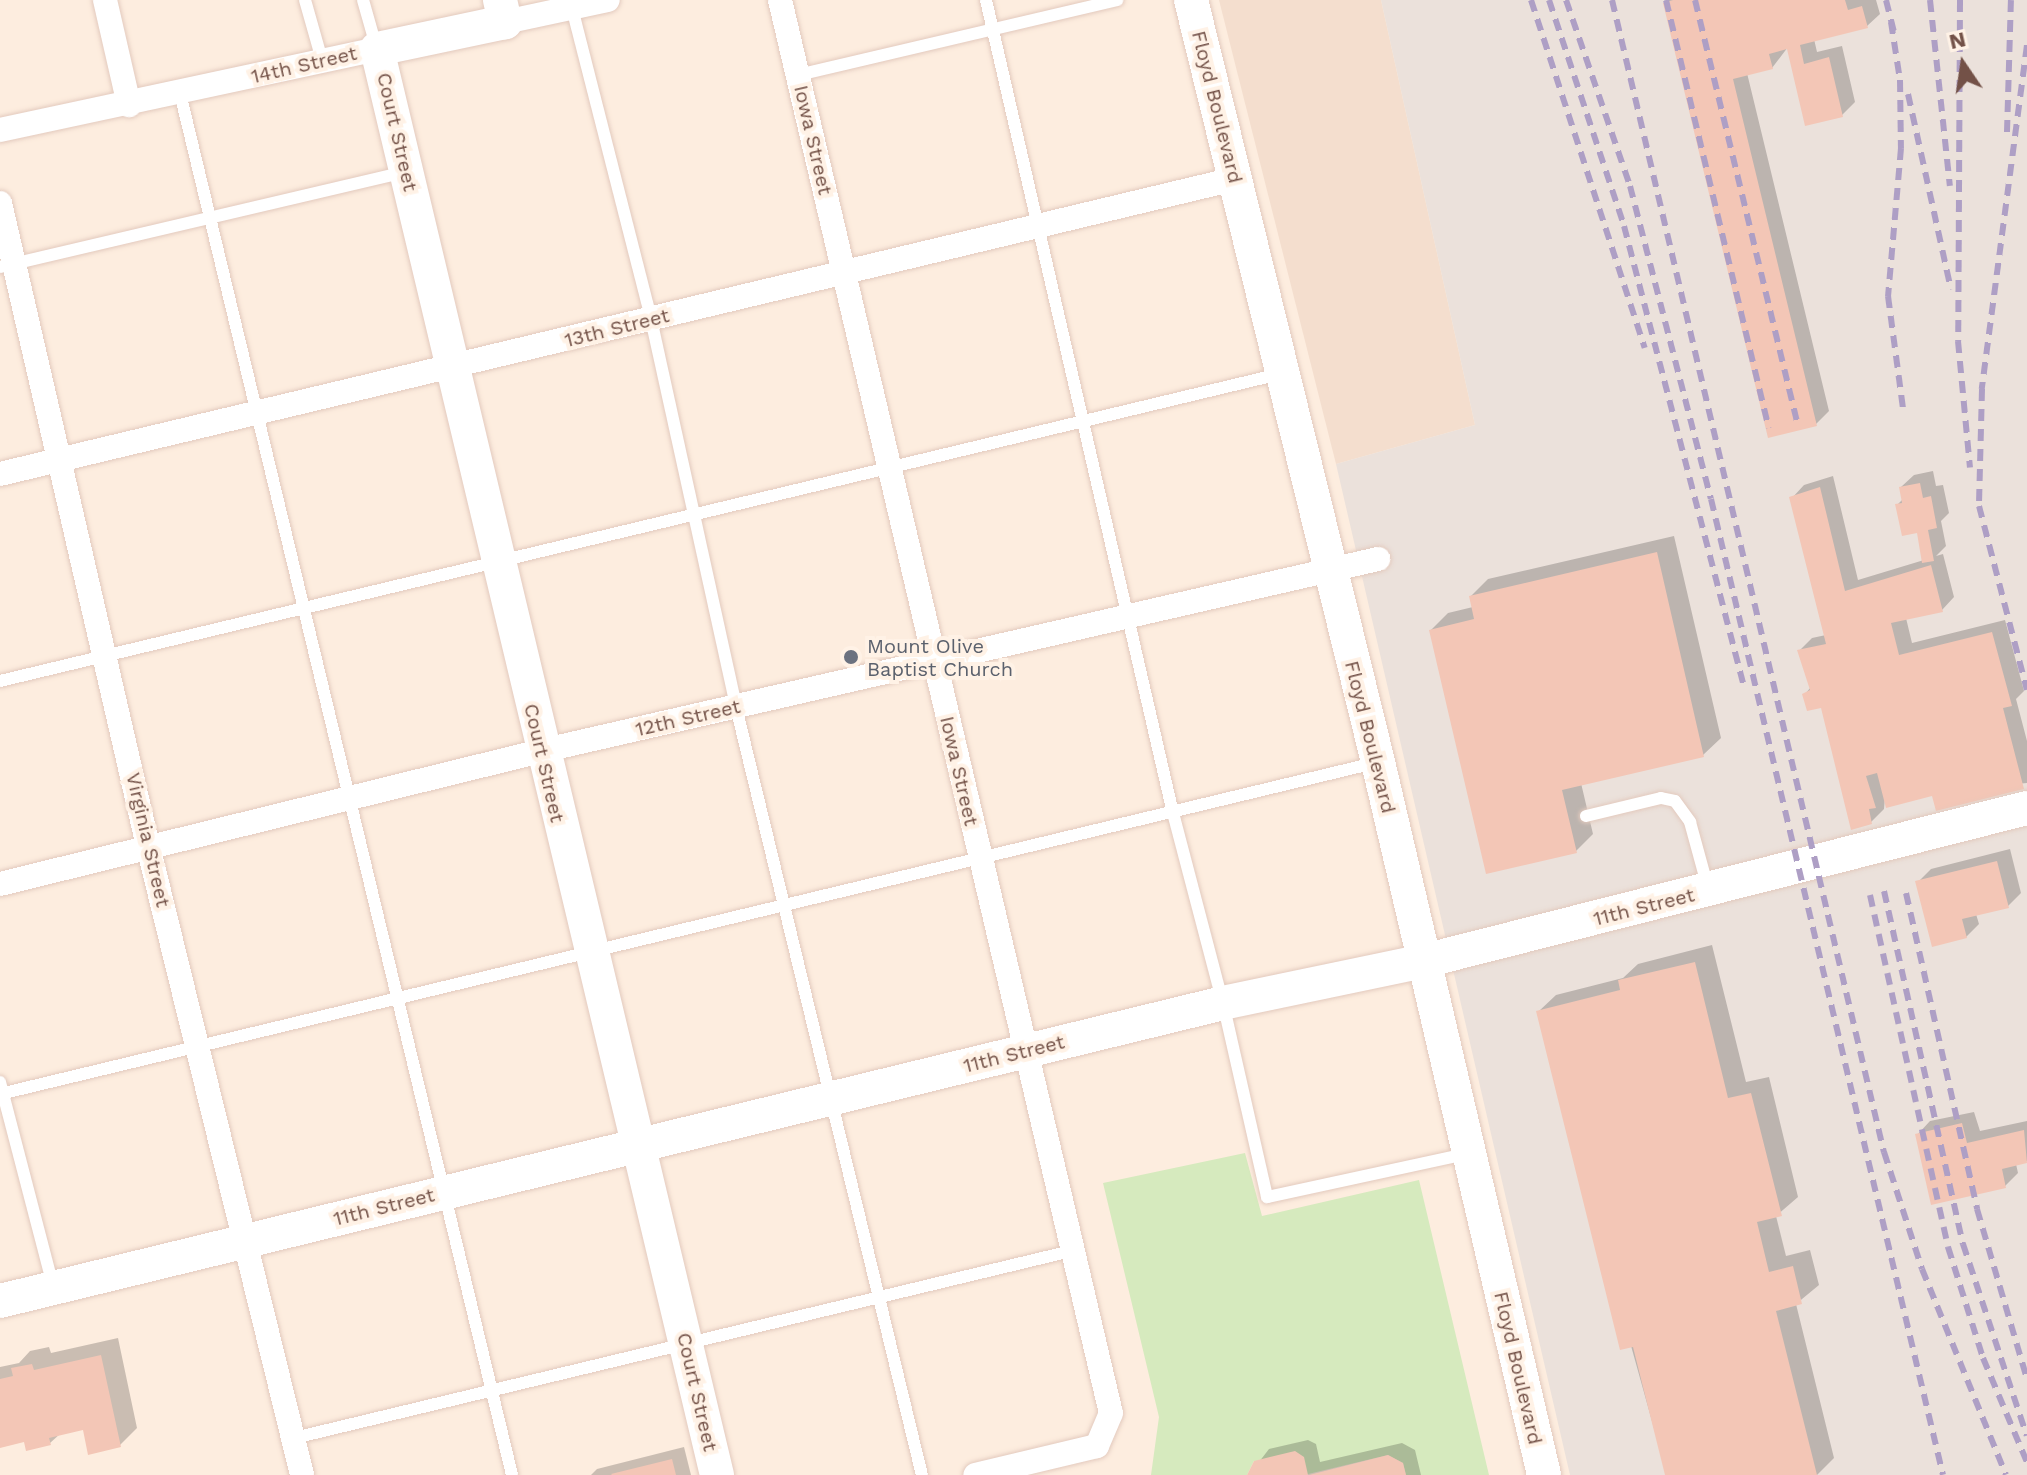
<!DOCTYPE html>
<style>
body{margin:0}
#map{position:relative;width:2027px;height:1475px;overflow:hidden;background:#fdeddf;font-family:"Work Sans",sans-serif}
div>[style]{position:absolute}
[style*='--x']{left:calc(var(--x)*1px);top:calc(var(--y)*1px);width:calc(var(--w)*1px);rotate:calc(var(--a)*1deg)}
.residential>*{inset:0;background:#f4dece}
.industrial>*{inset:0;background:#ebe1db}
.green>*{inset:0;background:#d6eabe}
.shadow>*{inset:0;background:#0003}
.building>*{inset:0;background:#f3c6b6}
.roads{filter:drop-shadow(0 0 2px #e3cabe) drop-shadow(0 0 2px #e3cabe)}
.lane>*{height:12px;margin:-6px;padding:0 6px;transform-origin:6px;border-radius:6px;background:#fff}
.street>*{height:24px;margin:-12px;padding:0 12px;transform-origin:12px;border-radius:12px;background:#fff}
.secondary>*{height:34px;margin:-17px;padding:0 17px;transform-origin:17px;border-radius:17px;background:#fff}
.rail>*{height:6px;margin-top:-3px;transform-origin:0;background:repeating-linear-gradient(90deg,#ae9fc5 0 12px,transparent 0 20px)}
.dots>*{width:22px;height:22px;translate:-50% -50%;box-sizing:border-box;border:4px solid #fff2e6;border-radius:50%}
span{translate:-50% -50%;white-space:nowrap;text-align:center;line-height:1.15;-webkit-text-stroke:8px #fff2e6;paint-order:stroke}
.street-label{font-size:20px;color:#735147}
.worship-label{font-size:20px;color:#5b616d}
.left{translate:0 -50%;text-align:left}
.north{position:absolute;left:1923px;top:24px;width:80px;height:80px;-webkit-text-stroke:6px #fff2e6;paint-order:stroke;rotate:347deg;font-size:22px;font-weight:700;line-height:32px;text-align:center;color:#735147}
.north::after{content:'';display:block;margin:auto;width:28px;height:36px;background:#735147;clip-path:polygon(50% 0,100% 100%,50% 72%,0 100%)}
</style>
<div id="map">
<div class="residential">
<i style="clip-path:polygon(1219px 0,1381px 0,1475px 425px,1336px 464px)"></i>
</div>
<div class="industrial">
<i style="clip-path:polygon(1381px 0,2027px 0,2027px 1475px,1570px 1475px,1336px 464px,1475px 425px)"></i>
</div>
<div class="green">
<i style="clip-path:polygon(1245px 1153px,1262px 1216px,1419px 1180px,1489px 1475px,1406px 1475px,1403px 1463px,1388px 1455px,1308px 1474px,1254px 1461px,1247px 1475px,1151px 1475px,1159px 1417px,1103px 1183px)"></i>
</div>
<div class="shadow">
<i style="clip-path:polygon(1668px 0,1876px 0,1880px 14px,1867px 26px,1814px 39px,1817px 52px,1842px 46px,1855px 102px,1842px 115px,1788px 47px,1772px 68px,1747px 73px,1829px 411px,1816px 424px,1665px 3px)"></i>
<i style="clip-path:polygon(1933px 471px,1936px 486px,1943px 485px,1949px 513px,1941px 521px,1946px 546px,1936px 556px,1943px 554px,1954px 597px,1942px 610px,1906px 618px,1912px 643px,2005px 620px,2024px 691px,2016px 699px,2027px 741px,2027px 783px,1885px 796px,1884px 809px,1871px 822px,1822px 706px,1805px 694px,1811px 687px,1799px 651px,1812px 638px,1826px 635px,1792px 498px,1804px 485px,1833px 476px,1858px 580px,1924px 560px,1918px 531px,1898px 504px,1903px 499px,1901px 487px,1914px 475px)"></i>
<i style="clip-path:polygon(1674px 536px,1721px 738px,1703px 755px,1581px 783px,1593px 834px,1576px 851px,1431px 630px,1448px 613px,1473px 607px,1471px 596px,1488px 579px)"></i>
<i style="clip-path:polygon(2010px 849px,2021px 893px,2008px 906px,1976px 914px,1979px 924px,1966px 937px,1918px 882px,1931px 869px)"></i>
<i style="clip-path:polygon(1712px 945px,1746px 1082px,1769px 1077px,1798px 1197px,1776px 1216px,1786px 1256px,1810px 1250px,1819px 1285px,1796px 1304px,1834px 1458px,1817px 1475px,1667px 1475px,1538px 1012px,1556px 995px,1623px 978px,1638px 964px)"></i>
<i style="clip-path:polygon(1974px 1112px,1980px 1131px,2027px 1121px,2027px 1161px,2016px 1164px,2018px 1173px,2005px 1186px,1918px 1134px,1930px 1121px)"></i>
<i style="clip-path:polygon(118px 1338px,137px 1428px,120px 1445px,84px 1428px,60px 1434px,50px 1443px,25px 1440px,0 1446px,0 1367px,19px 1363px,30px 1351px,49px 1347px,51px 1353px)"></i>
<i style="clip-path:polygon(1308px 1440px,1316px 1444px,1320px 1462px,1402px 1443px,1415px 1450px,1421px 1475px,1249px 1475px,1269px 1449px)"></i>
<i style="clip-path:polygon(684px 1447px,691px 1475px,591px 1475px,597px 1469px)"></i>
</div>
<div class="building">
<i style="clip-path:polygon(1673px 0,1845px 0,1848px 10px,1862px 6px,1868px 28px,1800px 45px,1804px 64px,1829px 57px,1843px 117px,1805px 126px,1787px 49px,1769px 54px,1773px 69px,1733px 79px,1817px 426px,1768px 438px,1663px 3px)"></i>
<i style="clip-path:polygon(1920px 483px,1923px 498px,1931px 496px,1937px 528px,1928px 530px,1934px 561px,1922px 563px,1917px 533px,1902px 536px,1895px 504px,1902px 503px,1899px 487px)"></i>
<i style="clip-path:polygon(1820px 487px,1845px 591px,1931px 565px,1943px 612px,1891px 623px,1899px 655px,1992px 632px,2012px 706px,2003px 708px,2024px 789px,1936px 811px,1932px 796px,1886px 808px,1877px 773px,1866px 776px,1876px 808px,1869px 809px,1872px 824px,1851px 830px,1821px 708px,1807px 711px,1802px 694px,1810px 690px,1797px 650px,1826px 644px,1789px 497px)"></i>
<i style="clip-path:polygon(1657px 552px,1704px 757px,1562px 790px,1577px 853px,1486px 874px,1429px 630px,1474px 619px,1469px 596px)"></i>
<i style="clip-path:polygon(1997px 861px,2009px 908px,1962px 919px,1967px 938px,1932px 947px,1915px 881px)"></i>
<i style="clip-path:polygon(1695px 962px,1728px 1098px,1751px 1093px,1782px 1216px,1757px 1222px,1769px 1272px,1793px 1266px,1802px 1304px,1776px 1311px,1817px 1475px,1665px 1475px,1633px 1347px,1620px 1350px,1536px 1011px,1620px 990px,1618px 980px)"></i>
<i style="clip-path:polygon(1962px 1123px,1967px 1143px,2024px 1130px,2027px 1163px,2002px 1169px,2006px 1188px,1931px 1205px,1915px 1134px)"></i>
<i style="clip-path:polygon(101px 1355px,121px 1447px,88px 1455px,83px 1430px,49px 1438px,51px 1445px,26px 1451px,24px 1442px,0 1448px,0 1379px,13px 1376px,11px 1368px,32px 1364px,34px 1370px)"></i>
<i style="clip-path:polygon(1295px 1451px,1304px 1457px,1308px 1475px,1247px 1475px,1254px 1461px)"></i>
<i style="clip-path:polygon(1388px 1455px,1403px 1463px,1406px 1475px,1309px 1475px)"></i>
<i style="clip-path:polygon(672px 1459px,676px 1475px,612px 1475px,611px 1474px)"></i>
</div>
<div class="roads">
<div class="lane">
<i style="--x:305;--y:0;--w:62;--a:74.2"></i>
<i style="--x:363;--y:0;--w:48;--a:74.2"></i>
<i style="--x:986;--y:0;--w:830;--a:77.05"></i>
<i style="--x:1172;--y:809;--w:201;--a:75.3"></i>
<i style="--x:1223;--y:1003;--w:199;--a:77.2"></i>
<i style="--x:1267;--y:1197;--w:204;--a:-12.2"></i>
<i style="--x:572;--y:8;--w:321;--a:75.7"></i>
<i style="--x:651;--y:319;--w:397;--a:77.6"></i>
<i style="--x:736;--y:707;--w:790;--a:76.39"></i>
<i style="--x:798;--y:75;--w:328;--a:-13.2"></i>
<i style="--x:180;--y:93;--w:1421;--a:76.49"></i>
<i style="--x:0;--y:267;--w:417;--a:-13.2"></i>
<i style="--x:0;--y:681;--w:1316;--a:-13.49"></i>
<i style="--x:1586;--y:816;--w:77;--a:-13.5"></i>
<i style="--x:1661;--y:798;--w:14;--a:12"></i>
<i style="--x:1675;--y:801;--w:26;--a:54"></i>
<i style="--x:1690;--y:822;--w:68;--a:74.7"></i>
<i style="--x:0;--y:1082;--w:210;--a:75.4"></i>
<i style="--x:0;--y:1094;--w:1414;--a:-13.54"></i>
<i style="--x:294;--y:1438;--w:803;--a:-13.53"></i>
</div>
<div class="street">
<i style="--x:105;--y:0;--w:108;--a:77.1"></i>
<i style="--x:780;--y:0;--w:1451;--a:76.82"></i>
<i style="--x:1111;--y:1413;--w:36;--a:113"></i>
<i style="--x:1097;--y:1446;--w:125;--a:166.6"></i>
<i style="--x:505;--y:22;--w:105;--a:-12.1"></i>
<i style="--x:0;--y:130;--w:386;--a:-12.1"></i>
<i style="--x:0;--y:203;--w:660;--a:77.04"></i>
<i style="--x:148;--y:846;--w:648;--a:76.24"></i>
<i style="--x:0;--y:474;--w:1269;--a:-13.44"></i>
<i style="--x:0;--y:884;--w:557;--a:-13.81"></i>
<i style="--x:541;--y:751;--w:859;--a:-12.92"></i>
</div>
<div class="secondary">
<i style="--x:500;--y:0;--w:23;--a:77"></i>
<i style="--x:505;--y:22;--w:131;--a:168.1"></i>
<i style="--x:377;--y:49;--w:1466;--a:76.59"></i>
<i style="--x:1191;--y:0;--w:785;--a:76.21"></i>
<i style="--x:1378;--y:762;--w:732;--a:76.89"></i>
<i style="--x:0;--y:1301;--w:1259;--a:-13.69"></i>
<i style="--x:1223;--y:1003;--w:201;--a:-11.8"></i>
<i style="--x:1420;--y:962;--w:626;--a:-14.24"></i>
</div>
</div>
<div class="rail">
<i style="--x:1531;--y:0;--w:366;--a:71.9"></i>
<i style="--x:1549;--y:0;--w:238;--a:71.6"></i>
<i style="--x:1624;--y:226;--w:473;--a:75.4"></i>
<i style="--x:1566;--y:0;--w:197;--a:71"></i>
<i style="--x:1630;--y:186;--w:323;--a:75.5"></i>
<i style="--x:1711;--y:499;--w:1003;--a:76.63"></i>
<i style="--x:1612;--y:0;--w:1184;--a:76.72"></i>
<i style="--x:1884;--y:1152;--w:123;--a:72"></i>
<i style="--x:1922;--y:1269;--w:222;--a:67.8"></i>
<i style="--x:1666;--y:0;--w:440;--a:76.5"></i>
<i style="--x:1695;--y:0;--w:434;--a:76.4"></i>
<i style="--x:1886;--y:0;--w:32;--a:76"></i>
<i style="--x:1930;--y:0;--w:187;--a:83.9"></i>
<i style="--x:1960;--y:0;--w:341;--a:90.3"></i>
<i style="--x:1958;--y:341;--w:127;--a:84.6"></i>
<i style="--x:1891;--y:22;--w:59;--a:81.2"></i>
<i style="--x:1900;--y:80;--w:68;--a:89.2"></i>
<i style="--x:1901;--y:148;--w:149;--a:95"></i>
<i style="--x:1888;--y:296;--w:113;--a:82.4"></i>
<i style="--x:2027;--y:45;--w:347;--a:97.5"></i>
<i style="--x:1982;--y:389;--w:117;--a:91.5"></i>
<i style="--x:1979;--y:506;--w:190;--a:75.4"></i>
<i style="--x:1908;--y:94;--w:200;--a:77.6"></i>
<i style="--x:2007;--y:132;--w:132;--a:-88.3"></i>
<i style="--x:1884;--y:891;--w:362;--a:77.4"></i>
<i style="--x:1963;--y:1244;--w:202;--a:71.6"></i>
<i style="--x:1906;--y:893;--w:324;--a:77.3"></i>
<i style="--x:1977;--y:1209;--w:177;--a:73.6"></i>
<i style="--x:1870;--y:895;--w:361;--a:77.5"></i>
<i style="--x:1948;--y:1247;--w:116;--a:72.5"></i>
<i style="--x:1983;--y:1358;--w:113;--a:67.1"></i>
</div>
<div class="dots">
<i style="left:851px;top:657px;background:#6b7280"></i>
</div>
<div class="street-label">
<span style="left:304px;top:65px;rotate:-13deg">14th Street</span>
<span style="left:1217px;top:107px;rotate:76deg">Floyd Boulevard</span>
<span style="left:397px;top:132px;rotate:77deg">Court Street</span>
<span style="left:813px;top:140px;rotate:77deg">Iowa Street</span>
<span style="left:617px;top:328px;rotate:-14deg">13th Street</span>
<span style="left:688px;top:718px;rotate:-13deg">12th Street</span>
<span style="left:1370px;top:737px;rotate:76deg">Floyd Boulevard</span>
<span style="left:544px;top:763px;rotate:77deg">Court Street</span>
<span style="left:959px;top:771px;rotate:77deg">Iowa Street</span>
<span style="left:148px;top:840px;rotate:77deg">Virginia Street</span>
<span style="left:1644px;top:907px;rotate:-14deg">11th Street</span>
<span style="left:1014px;top:1054px;rotate:-14deg">11th Street</span>
<span style="left:384px;top:1207px;rotate:-14deg">11th Street</span>
<span style="left:1518px;top:1368px;rotate:77deg">Floyd Boulevard</span>
<span style="left:697px;top:1392px;rotate:77deg">Court Street</span>
</div>
<div class="worship-label">
<span class="left" style="left:867px;top:658px">Mount Olive<br>Baptist Church</span>
</div>
<div class="north">N</div>
</div>
